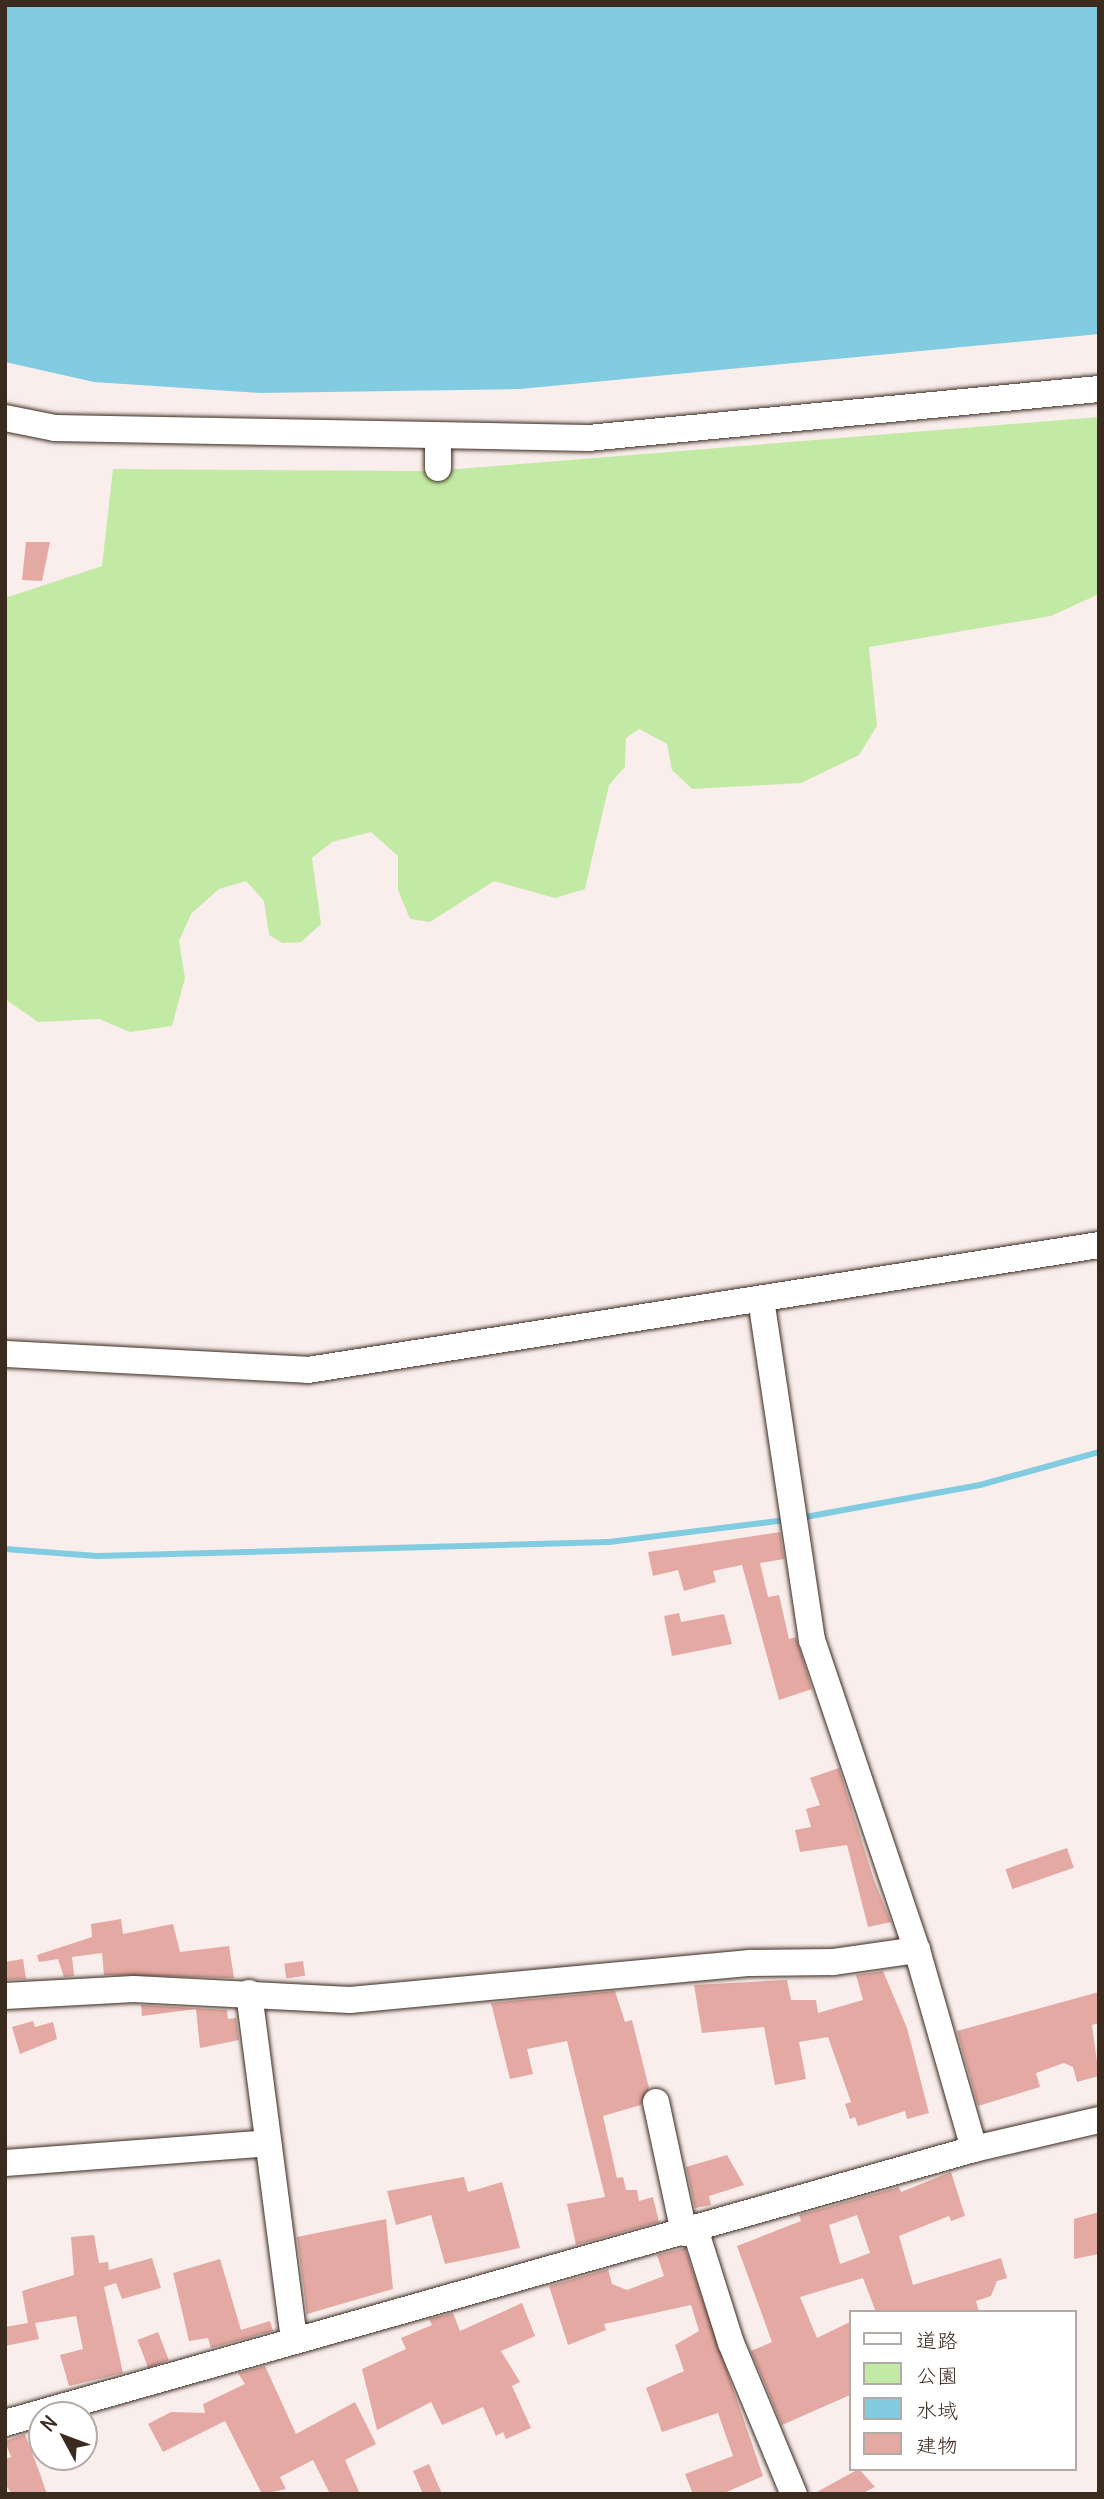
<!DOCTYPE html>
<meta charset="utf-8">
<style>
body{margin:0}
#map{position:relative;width:1104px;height:2499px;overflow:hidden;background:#f9eeec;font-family:Delius,"Klee One",sans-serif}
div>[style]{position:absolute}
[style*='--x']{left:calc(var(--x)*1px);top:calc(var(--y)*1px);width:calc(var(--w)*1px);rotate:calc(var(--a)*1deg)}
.green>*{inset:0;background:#c3eaa5}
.water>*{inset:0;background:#81cce1}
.stream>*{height:6px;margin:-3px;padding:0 3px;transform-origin:3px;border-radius:3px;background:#81cce1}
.building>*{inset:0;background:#e3a9a2;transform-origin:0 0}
.roads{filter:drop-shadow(0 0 2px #3b2a1e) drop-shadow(0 0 2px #3b2a1e)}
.minor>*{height:26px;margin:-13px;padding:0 13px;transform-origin:13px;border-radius:13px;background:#fff}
span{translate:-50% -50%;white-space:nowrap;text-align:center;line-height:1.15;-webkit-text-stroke:5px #fff;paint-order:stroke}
.frame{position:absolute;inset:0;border:7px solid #3b2a1e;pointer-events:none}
.legend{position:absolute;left:849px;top:2310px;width:228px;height:161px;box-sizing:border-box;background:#fff;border:2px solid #b1aaa5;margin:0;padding:9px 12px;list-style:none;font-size:21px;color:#3b2a1e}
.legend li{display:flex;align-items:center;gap:14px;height:35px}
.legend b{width:35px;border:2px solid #b1aaa5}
.north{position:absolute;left:28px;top:2401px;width:70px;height:70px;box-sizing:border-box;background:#fff;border:2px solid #b1aaa5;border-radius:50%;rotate:311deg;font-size:19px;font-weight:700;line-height:28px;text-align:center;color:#3b2a1e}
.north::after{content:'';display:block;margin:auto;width:24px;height:32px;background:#3b2a1e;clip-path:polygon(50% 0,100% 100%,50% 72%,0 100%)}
</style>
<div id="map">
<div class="green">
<i style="clip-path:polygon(1099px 417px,1099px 594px,1051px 616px,869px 647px,877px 726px,859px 755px,801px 783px,692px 789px,672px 770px,667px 744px,639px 729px,626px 738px,625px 767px,609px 785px,585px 889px,555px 898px,494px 881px,430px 922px,410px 919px,398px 890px,398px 856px,371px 832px,332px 842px,312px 858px,321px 924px,301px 942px,282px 943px,269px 935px,264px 901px,246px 881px,219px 889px,191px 914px,179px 941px,185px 978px,172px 1026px,130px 1032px,99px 1019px,38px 1022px,5px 999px,5px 598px,102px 566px,113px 469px,433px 471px)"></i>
</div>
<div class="water">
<i style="clip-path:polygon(5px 5px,1099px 5px,1099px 334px,520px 389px,260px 393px,94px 382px,5px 362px)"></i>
</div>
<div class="stream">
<i style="--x:800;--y:1518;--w:183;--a:-10.4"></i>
<i style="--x:980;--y:1485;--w:123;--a:-15.5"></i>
<i style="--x:5;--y:1549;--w:92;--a:4.4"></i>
<i style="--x:97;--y:1556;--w:512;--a:-1.57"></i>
<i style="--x:609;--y:1542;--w:178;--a:-7.1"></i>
</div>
<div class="building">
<i style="clip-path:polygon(26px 542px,50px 542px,42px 581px,22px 580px)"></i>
<i style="clip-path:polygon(780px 1532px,784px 1559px,760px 1563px,768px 1597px,779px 1595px,789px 1639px,796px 1637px,812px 1689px,779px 1700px,742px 1565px,713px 1571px,716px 1582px,684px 1591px,678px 1570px,653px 1576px,648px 1552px)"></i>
<i style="clip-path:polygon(679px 1613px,681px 1622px,724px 1614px,732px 1644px,672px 1656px,664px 1616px)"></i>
<i style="clip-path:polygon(839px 1768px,874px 1880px,891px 1922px,868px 1927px,847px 1845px,800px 1852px,795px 1830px,811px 1827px,806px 1809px,820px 1805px,810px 1778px)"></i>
<i style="left:1067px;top:1848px;width:21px;height:65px;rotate:71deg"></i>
<i style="clip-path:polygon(121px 1919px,123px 1934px,173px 1924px,180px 1952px,229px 1946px,234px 1978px,104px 1975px,102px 1953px,72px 1957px,74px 1976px,64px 1977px,58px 1959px,39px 1962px,37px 1955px,92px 1937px,91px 1924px)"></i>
<i style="clip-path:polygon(23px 1959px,26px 1979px,5px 1980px,5px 1962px)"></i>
<i style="left:303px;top:1961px;width:15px;height:19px;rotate:82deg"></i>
<i style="clip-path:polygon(883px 1971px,907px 2028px,929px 2113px,907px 2119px,905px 2111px,858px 2126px,855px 2117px,850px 2119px,845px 2104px,851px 2102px,828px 2037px,799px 2042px,806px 2079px,775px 2085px,764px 2027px,702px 2033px,694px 1985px,787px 1980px,791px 2000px,816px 2000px,818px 2013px,863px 2000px,856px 1975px)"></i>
<i style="clip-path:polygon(615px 1991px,625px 2022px,632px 2020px,649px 2088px,641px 2105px,603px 2116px,617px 2178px,623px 2177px,626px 2190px,637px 2190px,639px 2201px,653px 2197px,659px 2222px,576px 2245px,567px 2204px,605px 2197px,567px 2041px,527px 2049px,533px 2074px,510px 2079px,491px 2003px)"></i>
<i style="clip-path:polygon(1099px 1992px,1099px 2023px,1092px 2025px,1099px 2076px,1077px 2082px,1073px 2067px,1064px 2063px,1036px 2073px,1040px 2087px,978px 2106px,957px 2031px)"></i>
<i style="clip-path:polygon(141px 2005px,227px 2010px,228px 2019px,236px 2018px,239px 2040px,200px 2048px,196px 2009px,142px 2016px)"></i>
<i style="clip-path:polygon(33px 2021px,35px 2027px,53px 2022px,57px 2039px,20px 2054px,12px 2027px)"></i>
<i style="clip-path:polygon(727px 2155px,744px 2185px,709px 2196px,711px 2205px,695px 2208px,686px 2167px)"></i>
<i style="clip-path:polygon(evenodd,951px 2172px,965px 2216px,951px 2221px,949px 2216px,899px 2236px,913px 2285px,1001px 2258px,1007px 2278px,997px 2281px,991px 2296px,976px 2301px,979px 2312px,876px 2312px,863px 2278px,800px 2297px,817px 2338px,850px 2322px,850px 2395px,782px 2425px,751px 2351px,772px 2342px,737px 2246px,801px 2221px,799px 2215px,899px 2187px,901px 2192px,951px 2172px,857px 2215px,870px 2253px,840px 2264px,829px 2225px,857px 2215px)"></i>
<i style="clip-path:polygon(464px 2177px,468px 2192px,502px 2182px,520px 2248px,445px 2264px,431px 2215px,396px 2225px,387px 2191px)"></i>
<i style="clip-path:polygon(1099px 2212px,1099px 2254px,1074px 2259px,1074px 2219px)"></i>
<i style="clip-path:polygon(386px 2219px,393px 2289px,307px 2314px,297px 2237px)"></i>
<i style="clip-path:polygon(94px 2235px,99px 2263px,108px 2262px,109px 2270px,152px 2258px,161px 2288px,122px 2299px,116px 2283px,104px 2287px,123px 2373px,69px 2386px,60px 2355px,83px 2349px,76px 2316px,35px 2323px,39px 2339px,5px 2346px,5px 2327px,28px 2323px,22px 2291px,74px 2275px,71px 2237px)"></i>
<i style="clip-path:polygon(685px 2248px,763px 2476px,722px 2494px,693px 2494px,685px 2474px,733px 2456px,718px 2413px,662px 2432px,646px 2388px,684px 2371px,675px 2345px,699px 2331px,691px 2305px,604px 2324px,606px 2330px,568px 2345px,549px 2286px,608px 2269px,612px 2284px,627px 2290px,664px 2276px,657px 2255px)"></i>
<i style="clip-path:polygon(220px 2259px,241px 2330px,270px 2321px,273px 2331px,211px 2348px,208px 2338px,189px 2341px,173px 2273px)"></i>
<i style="clip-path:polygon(522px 2303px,535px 2336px,501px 2351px,520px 2382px,512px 2386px,531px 2428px,506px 2439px,503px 2432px,496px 2436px,483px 2407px,442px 2425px,431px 2402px,377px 2430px,362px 2369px,406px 2349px,401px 2338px,432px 2325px,429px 2319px,453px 2313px,460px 2331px)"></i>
<i style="left:158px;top:2332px;width:30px;height:22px;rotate:69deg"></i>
<i style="clip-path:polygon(265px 2366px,296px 2434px,355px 2402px,376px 2444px,345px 2460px,360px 2494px,330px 2494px,313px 2460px,280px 2477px,286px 2489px,262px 2494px,225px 2421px,163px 2452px,148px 2424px,171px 2412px,205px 2413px,203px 2404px,245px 2384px,238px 2373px)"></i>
<i style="clip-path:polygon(25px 2434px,39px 2471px,47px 2494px,12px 2494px,5px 2484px,5px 2459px,11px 2457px,5px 2441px)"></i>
<i style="clip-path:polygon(429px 2464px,435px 2478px,442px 2494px,423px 2494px,413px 2471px)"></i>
<i style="clip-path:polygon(859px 2469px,875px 2487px,861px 2494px,813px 2494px)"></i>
</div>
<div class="roads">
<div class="minor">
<i style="--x:5;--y:418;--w:51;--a:11.3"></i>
<i style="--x:55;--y:428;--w:533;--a:1.07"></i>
<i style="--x:588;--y:438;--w:513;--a:-5.48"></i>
<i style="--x:438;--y:437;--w:31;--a:90"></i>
<i style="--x:761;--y:1299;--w:345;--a:81.5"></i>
<i style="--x:812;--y:1640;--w:327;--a:71.3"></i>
<i style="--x:917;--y:1950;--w:207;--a:74"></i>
<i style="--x:5;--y:1354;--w:303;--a:3"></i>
<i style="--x:308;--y:1370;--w:801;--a:-8.98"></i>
<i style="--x:249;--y:1993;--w:348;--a:82.6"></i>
<i style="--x:5;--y:1996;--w:129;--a:-3.1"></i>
<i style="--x:134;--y:1989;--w:216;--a:2.9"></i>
<i style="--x:350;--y:2000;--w:402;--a:-5.3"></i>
<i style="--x:750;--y:1963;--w:83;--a:-0.7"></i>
<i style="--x:833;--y:1962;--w:85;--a:-8.1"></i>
<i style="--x:656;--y:2102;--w:134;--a:77.9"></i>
<i style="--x:5;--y:2163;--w:264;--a:-4.3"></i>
<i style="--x:695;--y:2229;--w:120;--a:72.5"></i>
<i style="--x:731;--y:2343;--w:164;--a:67.4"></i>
<i style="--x:5;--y:2423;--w:1007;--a:-15.79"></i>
<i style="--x:974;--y:2149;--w:128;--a:-13.1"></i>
</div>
</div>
<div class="frame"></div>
<ul class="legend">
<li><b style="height:9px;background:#fff"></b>道路</li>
<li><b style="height:19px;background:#c3eaa5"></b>公園</li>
<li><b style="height:19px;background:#81cce1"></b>水域</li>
<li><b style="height:19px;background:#e3a9a2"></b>建物</li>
</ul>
<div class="north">N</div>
</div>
